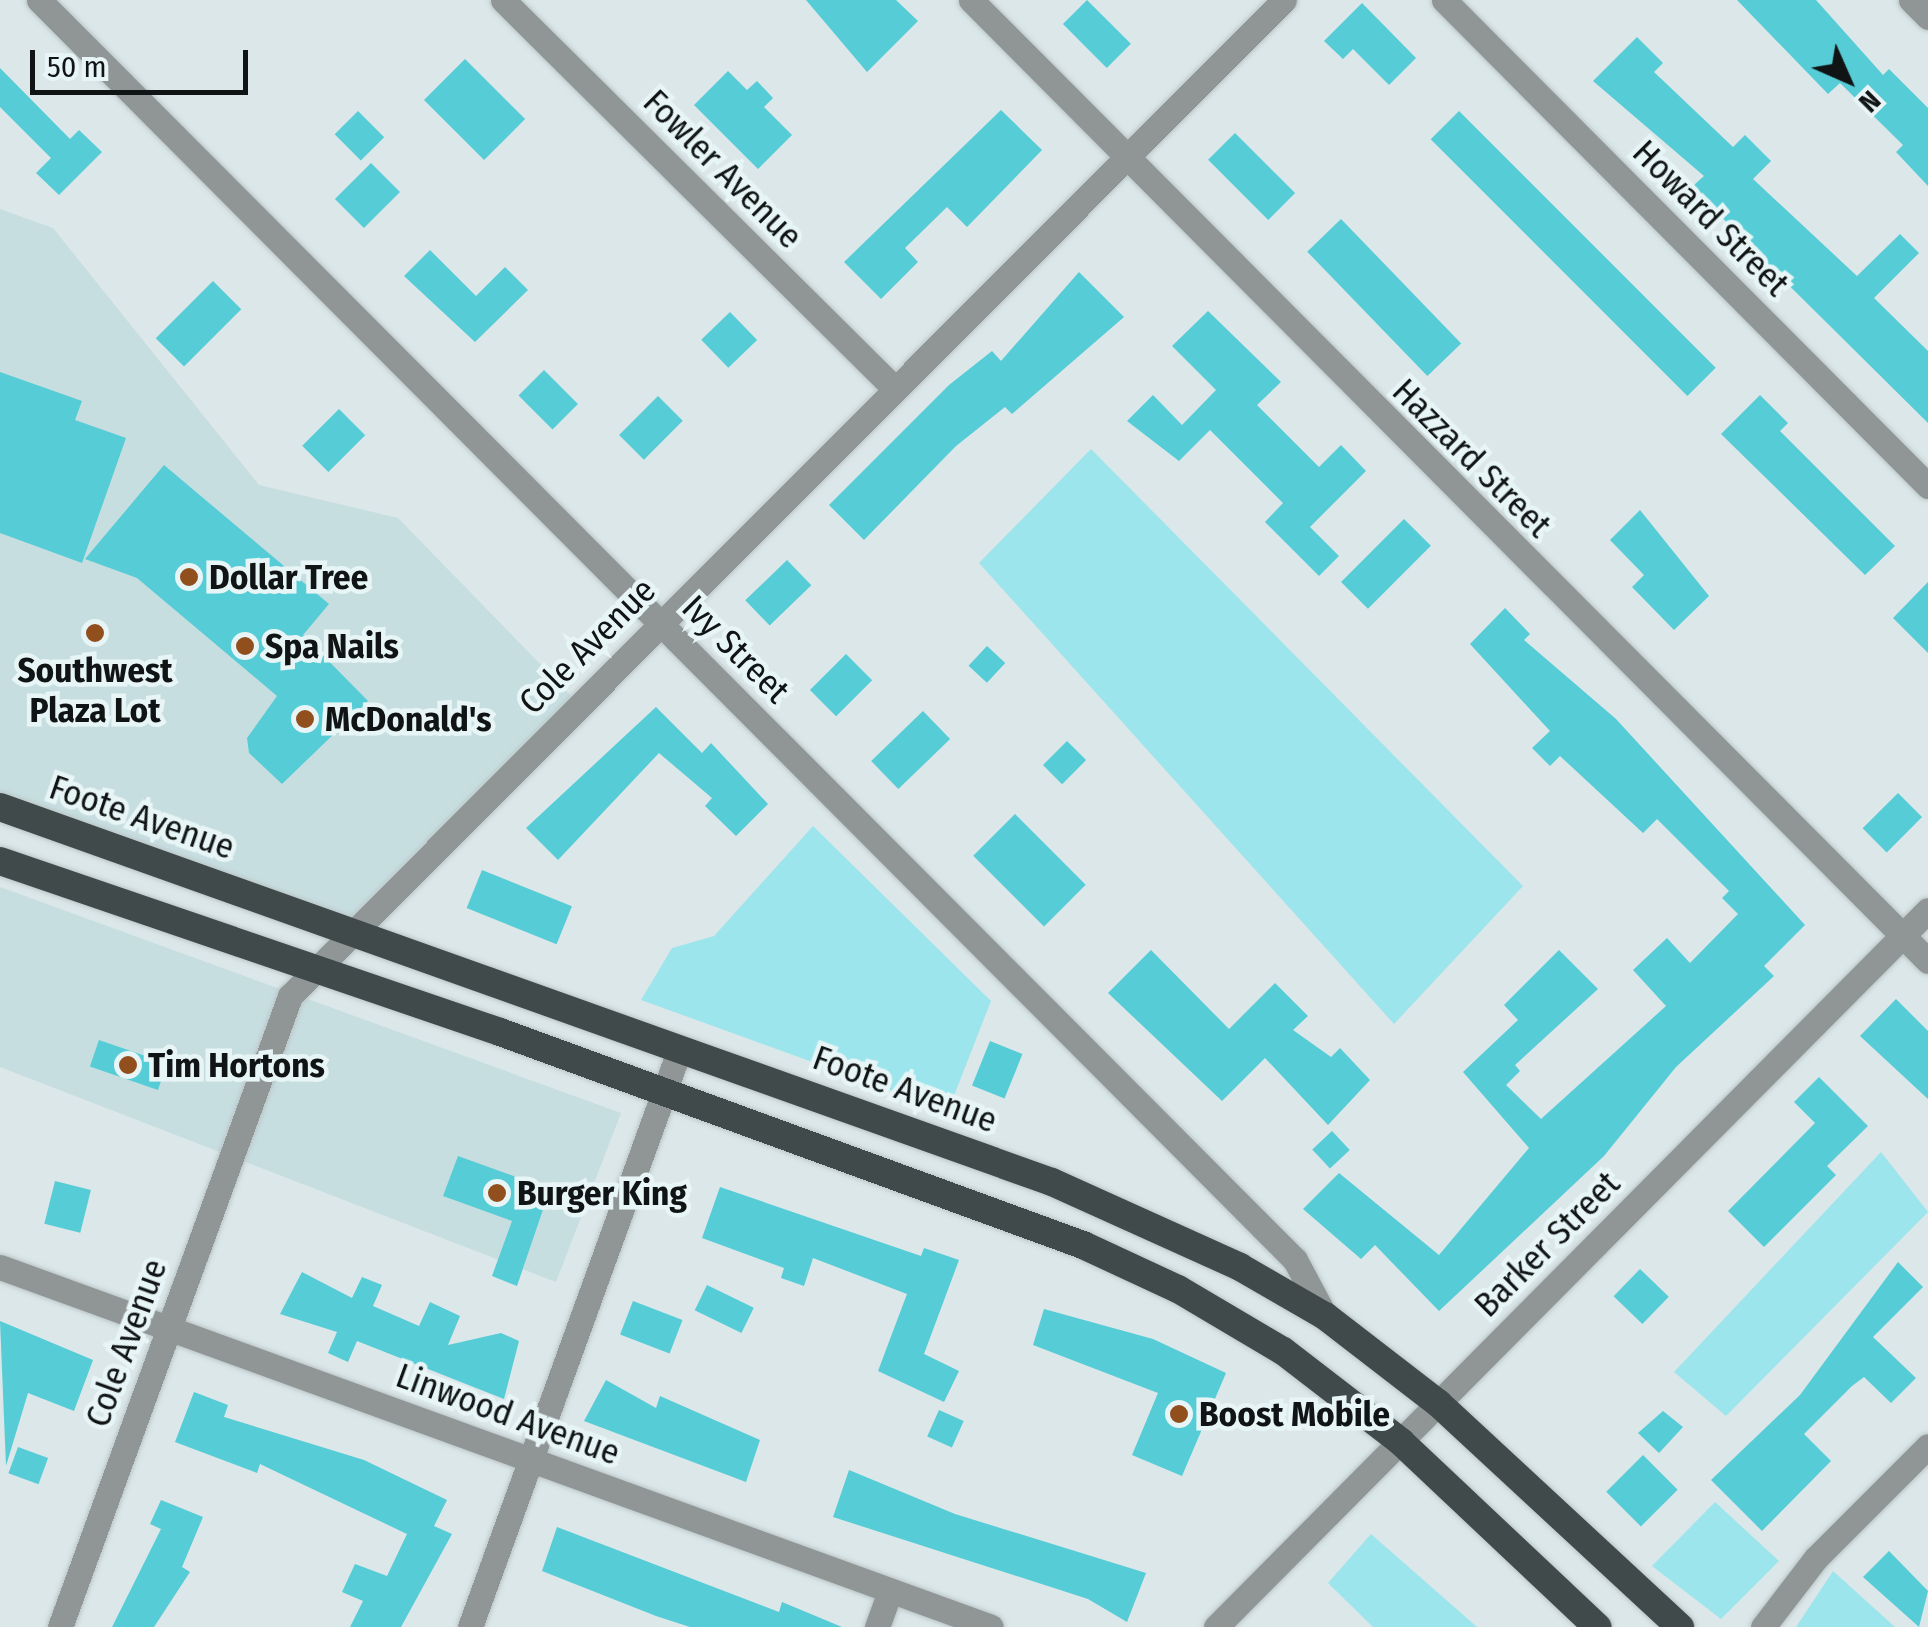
<!DOCTYPE html>
<style>
body{margin:0}
#map{position:relative;width:1928px;height:1627px;overflow:hidden;background:#dbe7e9;font-family:"Fira Sans Condensed",sans-serif}
div>[style]{position:absolute}
[style*='--x']{left:calc(var(--x)*1px);top:calc(var(--y)*1px);width:calc(var(--w)*1px);rotate:calc(var(--a)*1deg)}
.built>*{inset:0;background:#c7dee0}
.green>*{inset:0;background:#9de5ec}
.building>*{inset:0;background:#55ccd6;transform-origin:0 0}
.roads{filter:drop-shadow(0 0 2px #bbc5c7) drop-shadow(0 0 2px #bbc5c7)}
.minor>*{height:25px;margin:-12.5px;padding:0 12.5px;transform-origin:12.5px;border-radius:12.5px;background:#909696}
.tertiary>*{height:25px;margin:-12.5px;padding:0 12.5px;transform-origin:12.5px;border-radius:12.5px;background:#909696}
.trunk>*{height:28px;margin:-14px;padding:0 14px;transform-origin:14px;border-radius:14px;background:#404a4b}
.dots>*{width:28px;height:28px;translate:-50% -50%;box-sizing:border-box;border:5px solid #e8f5f6;border-radius:50%}
span{translate:-50% -50%;white-space:nowrap;text-align:center;line-height:1.15;-webkit-text-stroke:9px #e8f5f6;paint-order:stroke}
.street-label{font-size:35px;color:#101414}
.poi-label{font-size:35px;color:#101414;font-weight:700}
.left{translate:0 -50%;text-align:left}
.north{position:absolute;left:1798px;top:30px;width:100px;height:100px;-webkit-text-stroke:8px #e8f5f6;paint-order:stroke;rotate:135deg;font-size:28px;font-weight:700;line-height:40px;text-align:center;color:#101414}
.north::after{content:'';display:block;margin:auto;width:35px;height:45px;background:#101414;clip-path:polygon(50% 0,100% 100%,50% 72%,0 100%)}
.scale{position:absolute;left:30px;top:50px;width:218px;height:45px;box-sizing:border-box;border:5px solid #101414;border-top:0;padding-left:12px;font-size:30px;line-height:35px;white-space:nowrap;color:#101414;-webkit-text-stroke:8px #e8f5f6;paint-order:stroke}
</style>
<div id="map">
<div class="built">
<i style="clip-path:polygon(0 209px,53px 228px,259px 485px,398px 518px,579px 704px,347px 931px,0 797px)"></i>
<i style="clip-path:polygon(0 887px,621px 1113px,556px 1282px,0 1067px)"></i>
</div>
<div class="green">
<i style="clip-path:polygon(1091px 449px,1523px 886px,1394px 1024px,979px 563px)"></i>
<i style="clip-path:polygon(813px 826px,991px 1001px,948px 1111px,641px 1000px,672px 948px,714px 936px)"></i>
<i style="clip-path:polygon(1881px 1152px,1928px 1212px,1726px 1416px,1674px 1372px)"></i>
<i style="clip-path:polygon(1715px 1502px,1779px 1561px,1721px 1619px,1652px 1566px)"></i>
<i style="clip-path:polygon(1371px 1534px,1477px 1627px,1373px 1627px,1328px 1583px)"></i>
<i style="clip-path:polygon(1833px 1571px,1895px 1627px,1796px 1627px)"></i>
</div>
<div class="building">
<i style="clip-path:polygon(806px 0,896px 0,918px 21px,867px 72px)"></i>
<i style="left:1087px;top:0;width:62px;height:34px;rotate:45deg"></i>
<i style="clip-path:polygon(1737px 0,1816px 0,1883px 75px,1889px 69px,1928px 108px,1928px 186px,1896px 152px,1903px 145px,1840px 83px,1828px 94px)"></i>
<i style="clip-path:polygon(1362px 3px,1416px 58px,1389px 85px,1353px 49px,1343px 59px,1324px 41px)"></i>
<i style="clip-path:polygon(1637px 37px,1663px 63px,1654px 72px,1733px 147px,1745px 135px,1771px 161px,1753px 179px,1857px 276px,1900px 234px,1919px 253px,1874px 298px,1928px 351px,1928px 423px,1736px 233px,1694px 185px,1704px 176px,1593px 81px)"></i>
<i style="left:465px;top:59px;width:85px;height:58px;rotate:45deg"></i>
<i style="clip-path:polygon(0 68px,70px 139px,79px 130px,102px 152px,59px 195px,36px 173px,51px 158px,0 107px)"></i>
<i style="clip-path:polygon(728px 71px,747px 90px,757px 81px,773px 98px,764px 107px,792px 135px,758px 169px,694px 105px)"></i>
<i style="clip-path:polygon(1001px 110px,1042px 150px,967px 227px,947px 207px,905px 248px,918px 262px,881px 299px,844px 262px)"></i>
<i style="left:358px;top:111px;width:37px;height:33px;rotate:45deg"></i>
<i style="left:1459px;top:111px;width:363px;height:40px;rotate:45deg"></i>
<i style="left:1235px;top:133px;width:85px;height:38px;rotate:45deg"></i>
<i style="left:371px;top:163px;width:41px;height:51px;rotate:45deg"></i>
<i style="left:1341px;top:219px;width:173px;height:47px;rotate:46deg"></i>
<i style="clip-path:polygon(430px 250px,476px 296px,505px 267px,528px 290px,475px 342px,404px 276px)"></i>
<i style="clip-path:polygon(1079px 272px,1124px 317px,1012px 414px,1005px 407px,956px 446px,864px 540px,829px 505px,949px 385px,992px 351px,1001px 361px)"></i>
<i style="left:213px;top:281px;width:40px;height:81px;rotate:45deg"></i>
<i style="clip-path:polygon(1208px 311px,1281px 382px,1257px 405px,1319px 467px,1341px 445px,1366px 471px,1310px 527px,1339px 556px,1319px 576px,1265px 522px,1283px 503px,1210px 430px,1179px 461px,1127px 421px,1153px 395px,1182px 425px,1216px 390px,1172px 346px)"></i>
<i style="left:730px;top:312px;width:39px;height:40px;rotate:46deg"></i>
<i style="left:544px;top:370px;width:48px;height:36px;rotate:45deg"></i>
<i style="clip-path:polygon(0 372px,82px 401px,75px 420px,126px 438px,82px 563px,0 533px)"></i>
<i style="clip-path:polygon(1760px 395px,1788px 423px,1780px 431px,1895px 546px,1865px 575px,1721px 434px)"></i>
<i style="left:658px;top:396px;width:35px;height:55px;rotate:45deg"></i>
<i style="left:339px;top:409px;width:37px;height:52px;rotate:45deg"></i>
<i style="clip-path:polygon(164px 465px,329px 604px,303px 635px,368px 701px,282px 784px,249px 753px,247px 738px,277px 696px,137px 578px,85px 559px)"></i>
<i style="clip-path:polygon(1640px 510px,1709px 596px,1674px 630px,1632px 587px,1644px 575px,1610px 540px)"></i>
<i style="left:1404px;top:519px;width:38px;height:89px;rotate:45deg"></i>
<i style="left:787px;top:560px;width:35px;height:58px;rotate:46deg"></i>
<i style="clip-path:polygon(1928px 582px,1928px 653px,1893px 618px)"></i>
<i style="clip-path:polygon(1505px 608px,1530px 634px,1524px 640px,1616px 719px,1805px 925px,1764px 966px,1774px 976px,1676px 1067px,1604px 1156px,1439px 1311px,1375px 1245px,1361px 1259px,1303px 1209px,1339px 1173px,1439px 1255px,1529px 1148px,1463px 1072px,1518px 1020px,1504px 1005px,1559px 950px,1598px 989px,1515px 1065px,1520px 1071px,1506px 1085px,1541px 1119px,1666px 1006px,1633px 970px,1667px 938px,1690px 963px,1738px 914px,1722px 898px,1729px 891px,1657px 819px,1643px 833px,1560px 756px,1550px 766px,1532px 748px,1550px 731px,1470px 644px)"></i>
<i style="left:987px;top:646px;width:25px;height:27px;rotate:43deg"></i>
<i style="left:846px;top:654px;width:37px;height:51px;rotate:45deg"></i>
<i style="clip-path:polygon(656px 707px,702px 753px,711px 743px,768px 804px,736px 836px,705px 806px,712px 798px,659px 753px,558px 860px,526px 828px)"></i>
<i style="left:923px;top:711px;width:39px;height:72px;rotate:46deg"></i>
<i style="left:1067px;top:741px;width:27px;height:34px;rotate:45deg"></i>
<i style="left:1898px;top:793px;width:34px;height:50px;rotate:45deg"></i>
<i style="left:1015px;top:814px;width:100px;height:59px;rotate:45deg"></i>
<i style="left:482px;top:870px;width:97px;height:41px;rotate:22deg"></i>
<i style="clip-path:polygon(1151px 950px,1229px 1029px,1275px 983px,1308px 1016px,1293px 1030px,1331px 1057px,1340px 1048px,1370px 1080px,1328px 1125px,1265px 1058px,1222px 1101px,1108px 993px)"></i>
<i style="clip-path:polygon(1896px 999px,1928px 1031px,1928px 1099px,1860px 1036px)"></i>
<i style="left:99px;top:1040px;width:72px;height:28px;rotate:19deg"></i>
<i style="left:990px;top:1041px;width:35px;height:48px;rotate:22deg"></i>
<i style="clip-path:polygon(1819px 1077px,1868px 1126px,1827px 1166px,1836px 1175px,1764px 1247px,1728px 1211px,1815px 1123px,1794px 1102px)"></i>
<i style="left:1332px;top:1131px;width:26px;height:27px;rotate:47deg"></i>
<i style="clip-path:polygon(458px 1156px,550px 1189px,517px 1286px,492px 1276px,512px 1221px,443px 1196px)"></i>
<i style="left:55px;top:1181px;width:37px;height:44px;rotate:14deg"></i>
<i style="clip-path:polygon(720px 1187px,921px 1256px,924px 1248px,959px 1260px,924px 1354px,959px 1371px,944px 1402px,878px 1371px,907px 1294px,813px 1258px,804px 1286px,781px 1278px,784px 1268px,702px 1238px)"></i>
<i style="clip-path:polygon(1898px 1262px,1923px 1287px,1873px 1337px,1916px 1378px,1891px 1403px,1864px 1377px,1852px 1386px,1804px 1434px,1831px 1461px,1762px 1531px,1711px 1480px,1800px 1395px)"></i>
<i style="left:1640px;top:1269px;width:40px;height:38px;rotate:44deg"></i>
<i style="clip-path:polygon(302px 1272px,352px 1298px,362px 1277px,382px 1285px,373px 1306px,419px 1326px,430px 1302px,460px 1316px,448px 1345px,501px 1333px,519px 1341px,504px 1399px,357px 1341px,348px 1362px,328px 1353px,337px 1332px,280px 1314px)"></i>
<i style="left:707px;top:1285px;width:52px;height:28px;rotate:26deg"></i>
<i style="left:633px;top:1301px;width:53px;height:36px;rotate:21deg"></i>
<i style="clip-path:polygon(1044px 1309px,1153px 1339px,1226px 1373px,1182px 1476px,1132px 1455px,1158px 1393px,1033px 1345px)"></i>
<i style="clip-path:polygon(0 1321px,93px 1360px,74px 1411px,28px 1393px,6px 1466px)"></i>
<i style="clip-path:polygon(606px 1380px,656px 1408px,660px 1396px,760px 1440px,746px 1482px,584px 1421px)"></i>
<i style="clip-path:polygon(194px 1392px,228px 1405px,224px 1417px,364px 1460px,447px 1500px,434px 1526px,452px 1534px,401px 1627px,350px 1627px,363px 1601px,342px 1592px,355px 1564px,387px 1576px,407px 1534px,260px 1464px,257px 1473px,175px 1442px)"></i>
<i style="left:939px;top:1410px;width:27px;height:29px;rotate:24deg"></i>
<i style="clip-path:polygon(1663px 1411px,1683px 1427px,1659px 1453px,1638px 1433px)"></i>
<i style="left:18px;top:1447px;width:32px;height:28px;rotate:20deg"></i>
<i style="left:1643px;top:1455px;width:49px;height:52px;rotate:45deg"></i>
<i style="clip-path:polygon(849px 1470px,955px 1514px,1146px 1573px,1127px 1622px,1088px 1599px,833px 1517px)"></i>
<i style="clip-path:polygon(161px 1500px,203px 1517px,182px 1567px,190px 1572px,154px 1627px,112px 1627px,161px 1529px,150px 1524px)"></i>
<i style="clip-path:polygon(557px 1527px,779px 1612px,782px 1602px,842px 1627px,690px 1627px,656px 1616px,542px 1571px)"></i>
<i style="clip-path:polygon(1889px 1551px,1928px 1591px,1919px 1627px,1863px 1577px)"></i>
</div>
<div class="roads">
<div class="minor">
<i style="--x:39;--y:0;--w:1779;--a:45.09"></i>
<i style="--x:1295;--y:1260;--w:64;--a:61.8"></i>
<i style="--x:503;--y:0;--w:551;--a:44.78"></i>
<i style="--x:971;--y:0;--w:1356;--a:45.12"></i>
<i style="--x:1444;--y:0;--w:686;--a:45.12"></i>
<i style="--x:0;--y:1267;--w:1054;--a:19.96"></i>
<i style="--x:60;--y:1627;--w:672;--a:-69.97"></i>
<i style="--x:290;--y:996;--w:1407;--a:-45.06"></i>
<i style="--x:470;--y:1627;--w:616;--a:-70.06"></i>
<i style="--x:877;--y:1627;--w:37;--a:-70"></i>
<i style="--x:1216;--y:1627;--w:1010;--a:-45.2"></i>
<i style="--x:1763;--y:1627;--w:87;--a:-52.5"></i>
<i style="--x:1816;--y:1558;--w:158;--a:-45"></i>
</div>
<div class="tertiary">
<i style="--x:1911;--y:0;--w:24;--a:45"></i>
</div>
<div class="trunk">
<i style="--x:0;--y:807;--w:1117;--a:19.62"></i>
<i style="--x:1052;--y:1182;--w:206;--a:24.3"></i>
<i style="--x:1240;--y:1267;--w:98;--a:30"></i>
<i style="--x:1325;--y:1316;--w:143;--a:37.6"></i>
<i style="--x:1438;--y:1403;--w:330;--a:42.8"></i>
<i style="--x:0;--y:861;--w:528;--a:18.88"></i>
<i style="--x:500;--y:1032;--w:621;--a:20.07"></i>
<i style="--x:1083;--y:1245;--w:105;--a:24.9"></i>
<i style="--x:1178;--y:1289;--w:122;--a:30.6"></i>
<i style="--x:1283;--y:1351;--w:149;--a:37.6"></i>
<i style="--x:1401;--y:1442;--w:270;--a:43.3"></i>
</div>
</div>
<div class="dots">
<i style="left:189px;top:577px;background:#914f1e"></i>
<i style="left:95px;top:633px;background:#914f1e"></i>
<i style="left:245px;top:646px;background:#914f1e"></i>
<i style="left:305px;top:719px;background:#914f1e"></i>
<i style="left:128px;top:1065px;background:#914f1e"></i>
<i style="left:497px;top:1193px;background:#914f1e"></i>
<i style="left:1179px;top:1414px;background:#914f1e"></i>
</div>
<div class="street-label">
<span style="left:723px;top:169px;rotate:45deg">Fowler Avenue</span>
<span style="left:1711px;top:218px;rotate:45deg">Howard Street</span>
<span style="left:1472px;top:458px;rotate:45deg">Hazzard Street</span>
<span style="left:587px;top:646px;rotate:-45deg">Cole Avenue</span>
<span style="left:736px;top:649px;rotate:45deg">Ivy Street</span>
<span style="left:142px;top:817px;rotate:19deg">Foote Avenue</span>
<span style="left:905px;top:1089px;rotate:20deg">Foote Avenue</span>
<span style="left:1547px;top:1244px;rotate:-45deg">Barker Street</span>
<span style="left:126px;top:1343px;rotate:-70deg">Cole Avenue</span>
<span style="left:508px;top:1414px;rotate:20deg">Linwood Avenue</span>
</div>
<div class="poi-label">
<span class="left" style="left:209px;top:577px">Dollar Tree</span>
<span class="left" style="left:265px;top:646px">Spa Nails</span>
<span style="left:95px;top:690px">Southwest<br>Plaza Lot</span>
<span class="left" style="left:325px;top:719px">McDonald's</span>
<span class="left" style="left:148px;top:1065px">Tim Hortons</span>
<span class="left" style="left:517px;top:1193px">Burger King</span>
<span class="left" style="left:1199px;top:1414px">Boost Mobile</span>
</div>
<div class="north">N</div>
<div class="scale">50 m</div>
</div>
